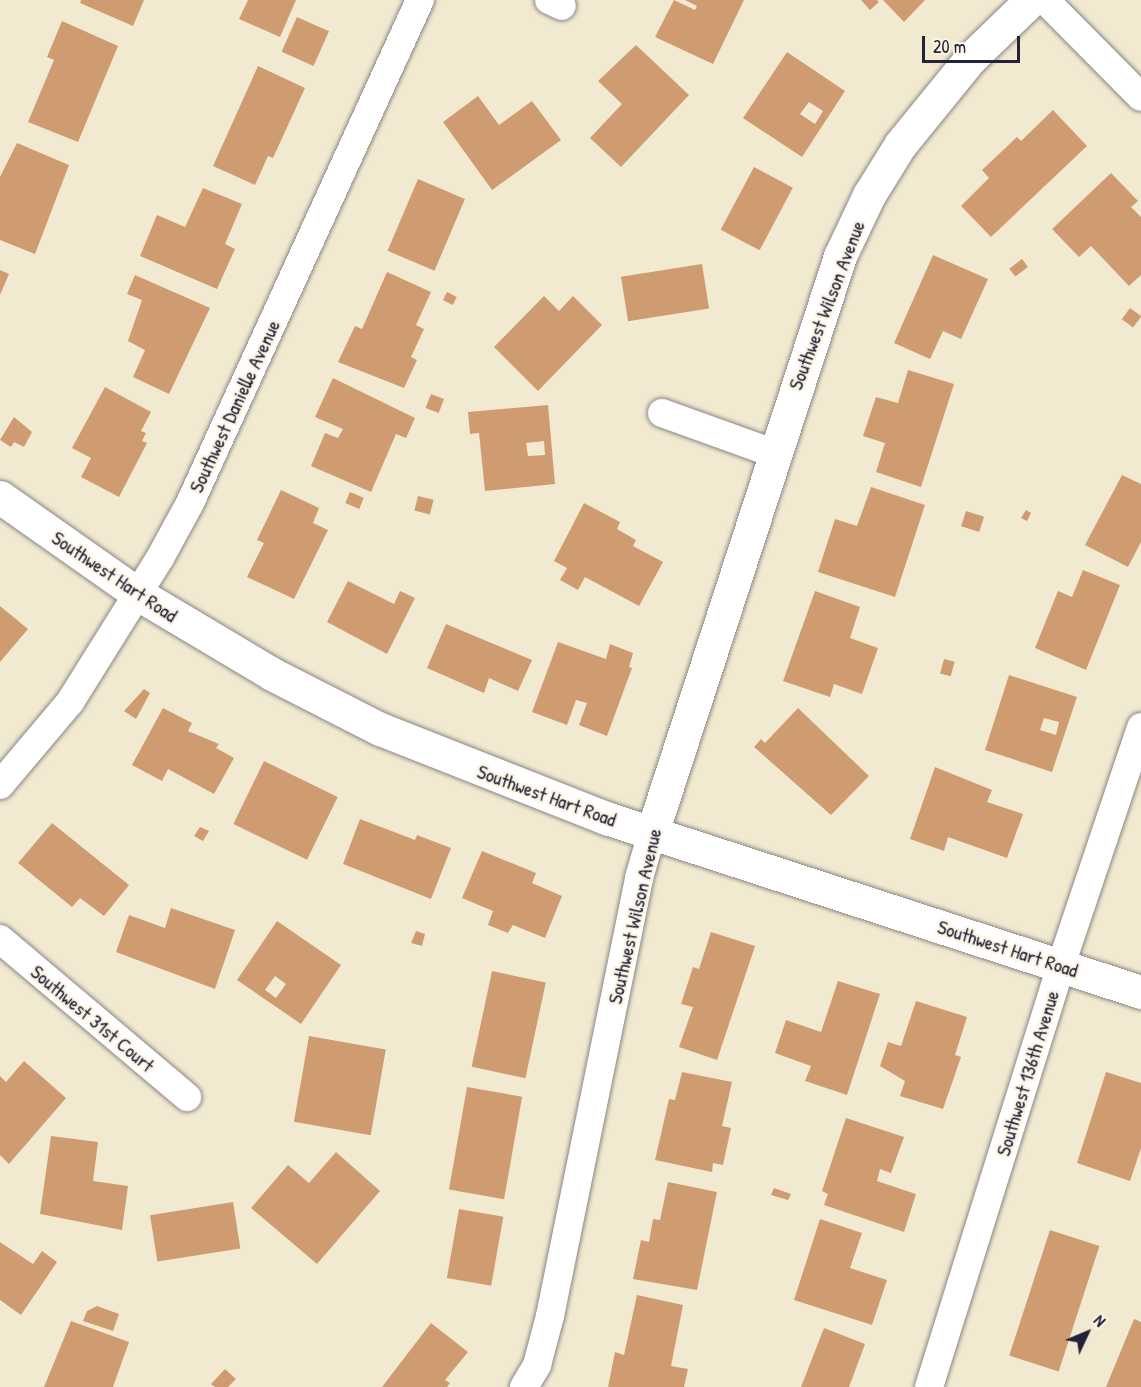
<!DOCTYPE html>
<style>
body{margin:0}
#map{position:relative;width:1141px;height:1387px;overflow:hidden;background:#f2ead0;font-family:"Patrick Hand",sans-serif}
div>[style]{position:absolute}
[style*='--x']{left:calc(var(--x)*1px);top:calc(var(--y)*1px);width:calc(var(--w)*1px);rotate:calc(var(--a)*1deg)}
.building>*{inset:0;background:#cf9c72;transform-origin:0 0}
.roads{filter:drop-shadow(0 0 2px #8a8686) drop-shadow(0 0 2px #8a8686)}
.street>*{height:28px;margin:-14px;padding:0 14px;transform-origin:14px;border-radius:14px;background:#fff}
.secondary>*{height:33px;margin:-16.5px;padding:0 16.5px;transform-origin:16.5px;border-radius:16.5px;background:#fff}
span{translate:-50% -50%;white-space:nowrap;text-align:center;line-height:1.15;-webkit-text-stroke:5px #fcf5e5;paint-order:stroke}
.street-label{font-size:20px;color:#22223b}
.north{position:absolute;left:1057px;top:1303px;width:60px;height:60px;-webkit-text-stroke:4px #fcf5e5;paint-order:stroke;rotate:46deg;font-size:16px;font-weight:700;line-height:24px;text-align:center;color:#22223b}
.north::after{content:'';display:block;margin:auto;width:21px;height:27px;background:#22223b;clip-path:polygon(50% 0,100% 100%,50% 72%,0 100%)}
.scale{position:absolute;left:922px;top:36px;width:98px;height:27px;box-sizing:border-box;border:3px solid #22223b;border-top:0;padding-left:8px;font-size:18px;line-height:21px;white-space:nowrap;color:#22223b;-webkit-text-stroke:4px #fcf5e5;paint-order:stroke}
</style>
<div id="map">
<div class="building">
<i style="clip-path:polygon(81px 0,144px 0,133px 26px,80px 3px)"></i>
<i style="clip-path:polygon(248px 0,296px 0,280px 37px,239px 19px)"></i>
<i style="clip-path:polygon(674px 0,695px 10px,697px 6px,685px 0,744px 0,713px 64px,655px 37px)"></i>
<i style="clip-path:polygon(861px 0,877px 0,879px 2px,870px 10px)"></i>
<i style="clip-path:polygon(883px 0,925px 0,904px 22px)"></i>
<i style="left:297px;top:17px;width:35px;height:38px;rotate:24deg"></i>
<i style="clip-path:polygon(62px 21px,118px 46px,78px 142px,28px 122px,54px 60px,47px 57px)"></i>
<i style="clip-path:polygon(636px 45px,689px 95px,621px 167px,590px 138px,622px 104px,598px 81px)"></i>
<i style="clip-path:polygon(evenodd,787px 52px,845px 91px,802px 157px,743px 118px,787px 52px,809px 102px,823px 111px,815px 124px,800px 114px,809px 102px)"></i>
<i style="clip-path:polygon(258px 66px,305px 88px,273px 158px,268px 156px,255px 185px,213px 166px)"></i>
<i style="clip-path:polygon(478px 96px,499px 125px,532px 101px,561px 140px,492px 190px,443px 122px)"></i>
<i style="clip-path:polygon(1053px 110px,1087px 146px,991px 237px,961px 206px,989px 178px,982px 170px,1017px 137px,1021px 141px)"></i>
<i style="clip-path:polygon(17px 143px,69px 165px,35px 254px,0 240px,0 177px)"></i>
<i style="left:754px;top:167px;width:44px;height:71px;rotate:28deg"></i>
<i style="clip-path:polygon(1111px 173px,1138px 201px,1131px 207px,1141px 217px,1141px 275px,1129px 286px,1091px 246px,1079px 257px,1052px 229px)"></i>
<i style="left:418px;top:179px;width:51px;height:78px;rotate:23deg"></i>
<i style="clip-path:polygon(203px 188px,242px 204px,225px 244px,235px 249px,217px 289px,140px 256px,157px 215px,185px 227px)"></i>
<i style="clip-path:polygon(933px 255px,988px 279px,961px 339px,943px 331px,930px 359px,894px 343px)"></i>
<i style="left:1022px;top:259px;width:10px;height:16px;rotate:53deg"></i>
<i style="left:702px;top:264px;width:45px;height:82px;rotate:81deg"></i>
<i style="clip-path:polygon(0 270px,9px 274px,0 295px)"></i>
<i style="clip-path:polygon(387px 272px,431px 292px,416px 325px,424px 329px,411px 357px,417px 360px,404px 388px,338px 362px,355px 326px,362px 329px)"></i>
<i style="clip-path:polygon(135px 275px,210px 308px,169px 394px,133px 377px,145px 350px,128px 341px,142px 300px,127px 294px)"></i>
<i style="left:447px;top:292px;width:11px;height:9px;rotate:27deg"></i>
<i style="clip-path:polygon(544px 296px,559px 311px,573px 296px,602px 325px,538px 391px,494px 347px)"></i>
<i style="left:1130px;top:308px;width:14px;height:14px;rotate:36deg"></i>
<i style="clip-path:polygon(908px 370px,954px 384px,921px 487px,876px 472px,885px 443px,863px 436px,876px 397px,898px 403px)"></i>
<i style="clip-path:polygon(333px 378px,415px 418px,406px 438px,396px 434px,371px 492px,311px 466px,325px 433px,338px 438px,343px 429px,315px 417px)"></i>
<i style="clip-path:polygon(105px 387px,151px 412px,141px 431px,146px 433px,142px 441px,147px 443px,119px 497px,81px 477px,91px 458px,72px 448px)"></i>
<i style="left:431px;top:394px;width:14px;height:15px;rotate:21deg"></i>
<i style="clip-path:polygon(evenodd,548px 405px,555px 484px,485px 491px,479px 433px,470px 434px,468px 412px,548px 405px,544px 441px,545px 455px,528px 456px,526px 443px,544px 441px)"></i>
<i style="clip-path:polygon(14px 417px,32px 432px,24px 447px,14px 442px,11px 447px,0 440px)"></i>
<i style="clip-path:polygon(1122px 475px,1141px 484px,1141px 542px,1128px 567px,1085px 545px)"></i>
<i style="clip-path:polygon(871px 487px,925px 505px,895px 597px,818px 572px,835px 519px,857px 526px)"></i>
<i style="clip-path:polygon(281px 490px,319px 508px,313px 523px,328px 530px,294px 599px,247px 577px,264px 543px,257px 540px)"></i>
<i style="left:350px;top:492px;width:15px;height:12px;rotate:23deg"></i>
<i style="left:418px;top:496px;width:16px;height:15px;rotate:14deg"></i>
<i style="clip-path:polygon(584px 503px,620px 522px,617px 529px,636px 540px,633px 546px,663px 562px,639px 606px,585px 577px,578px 590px,560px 580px,567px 568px,554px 561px)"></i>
<i style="clip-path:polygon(1026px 510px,1031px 513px,1027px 521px,1021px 518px)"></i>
<i style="left:966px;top:511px;width:19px;height:16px;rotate:18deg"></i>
<i style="clip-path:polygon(1083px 570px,1120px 585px,1086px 670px,1035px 648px,1058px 591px,1072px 597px)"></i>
<i style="clip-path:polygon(348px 581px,394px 604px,400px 591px,415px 598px,387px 654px,327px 622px)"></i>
<i style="clip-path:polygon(815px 591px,860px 607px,850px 638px,878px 648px,862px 694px,834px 684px,830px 697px,783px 681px)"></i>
<i style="clip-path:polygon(0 606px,28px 629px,0 662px)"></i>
<i style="clip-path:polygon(446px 624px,532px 660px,518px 691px,489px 678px,484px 693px,427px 668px)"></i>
<i style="clip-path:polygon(558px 642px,606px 659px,610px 644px,633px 653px,629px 667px,632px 668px,607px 736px,579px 725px,587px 703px,576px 700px,567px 725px,532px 712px)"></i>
<i style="left:944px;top:659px;width:11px;height:15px;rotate:15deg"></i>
<i style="clip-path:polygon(evenodd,1009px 675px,1077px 697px,1052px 772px,985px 750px,1009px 675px,1044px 718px,1059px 722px,1056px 735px,1040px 730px,1044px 718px)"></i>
<i style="clip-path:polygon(144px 689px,150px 693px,136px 719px,124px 711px)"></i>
<i style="clip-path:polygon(163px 708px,192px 723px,188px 731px,219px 744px,216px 748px,234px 758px,214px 794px,168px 769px,162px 781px,132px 765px)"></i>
<i style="clip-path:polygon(798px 708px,869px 776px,831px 815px,754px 747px,761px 739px,765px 743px)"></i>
<i style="left:264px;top:761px;width:82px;height:70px;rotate:26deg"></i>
<i style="clip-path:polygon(935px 767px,992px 790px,987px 802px,1023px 814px,1007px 858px,948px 837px,944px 851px,910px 839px)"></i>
<i style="clip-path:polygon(360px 819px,415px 840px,417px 835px,451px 848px,431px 899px,343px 864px)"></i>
<i style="clip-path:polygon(52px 823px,129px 885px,104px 916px,80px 898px,72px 907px,18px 863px)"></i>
<i style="clip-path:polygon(200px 827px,209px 831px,203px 841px,194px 836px)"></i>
<i style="clip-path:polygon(482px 851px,536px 873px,532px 883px,562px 896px,545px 938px,513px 925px,508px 933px,488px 925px,493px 911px,462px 898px)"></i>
<i style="clip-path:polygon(171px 908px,235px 930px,215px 989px,116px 952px,129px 915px,165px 928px)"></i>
<i style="clip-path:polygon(evenodd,277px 921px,341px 965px,301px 1024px,237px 980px,277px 921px,275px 976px,286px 984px,276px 998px,265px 990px,275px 976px)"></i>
<i style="clip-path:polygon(416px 931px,425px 934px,422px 946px,411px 943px)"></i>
<i style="clip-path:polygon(711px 932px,755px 946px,717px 1060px,679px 1047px,693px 1007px,681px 1004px,693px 967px,699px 969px)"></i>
<i style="left:492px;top:971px;width:55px;height:98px;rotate:12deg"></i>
<i style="clip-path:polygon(838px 981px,880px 994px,847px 1095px,805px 1081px,811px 1066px,775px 1053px,786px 1020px,821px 1032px)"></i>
<i style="clip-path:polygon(916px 1001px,967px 1017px,955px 1055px,961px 1057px,943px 1109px,900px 1096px,905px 1081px,880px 1066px,888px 1042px,901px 1046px)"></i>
<i style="left:309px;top:1036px;width:78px;height:87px;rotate:10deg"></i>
<i style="clip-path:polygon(24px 1061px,66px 1098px,9px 1164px,0 1155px,0 1076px,6px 1082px)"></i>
<i style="clip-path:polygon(682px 1072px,732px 1082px,722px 1126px,731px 1128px,723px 1165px,713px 1163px,712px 1172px,655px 1160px,669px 1099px,675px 1100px)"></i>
<i style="clip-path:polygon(1106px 1072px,1141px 1083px,1141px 1148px,1130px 1181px,1077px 1163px)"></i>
<i style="left:467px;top:1087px;width:56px;height:104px;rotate:10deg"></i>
<i style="clip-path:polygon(846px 1118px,904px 1137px,891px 1173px,880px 1169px,877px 1181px,916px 1194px,904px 1232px,824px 1205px,828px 1194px,822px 1191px)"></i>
<i style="clip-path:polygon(51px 1136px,98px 1142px,93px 1181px,128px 1186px,122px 1230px,40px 1214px)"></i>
<i style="clip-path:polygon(336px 1152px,380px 1191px,317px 1264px,251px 1208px,288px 1165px,309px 1183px)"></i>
<i style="clip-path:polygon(668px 1182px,717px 1192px,697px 1290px,633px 1279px,641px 1240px,649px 1242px,653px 1219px,660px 1220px)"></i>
<i style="clip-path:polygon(774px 1188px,791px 1194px,788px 1200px,771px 1195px)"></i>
<i style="left:233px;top:1202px;width:47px;height:84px;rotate:81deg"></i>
<i style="left:459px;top:1209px;width:45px;height:70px;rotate:10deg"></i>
<i style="clip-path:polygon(820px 1219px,862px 1233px,850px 1268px,887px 1280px,872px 1325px,794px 1300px)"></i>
<i style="left:1050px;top:1230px;width:52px;height:132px;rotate:18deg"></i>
<i style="clip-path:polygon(0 1242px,33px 1264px,42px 1251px,57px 1262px,21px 1315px,0 1300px)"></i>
<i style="clip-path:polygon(637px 1295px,683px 1305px,671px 1366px,688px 1369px,684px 1387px,608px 1387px,615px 1352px,624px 1355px)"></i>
<i style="clip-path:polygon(97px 1306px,119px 1314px,113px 1331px,83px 1321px,87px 1311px)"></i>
<i style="clip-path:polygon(1134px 1319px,1141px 1322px,1141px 1387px,1106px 1387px)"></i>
<i style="clip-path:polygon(71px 1321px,129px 1342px,113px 1387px,44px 1387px)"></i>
<i style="clip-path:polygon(431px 1323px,468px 1352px,445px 1380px,450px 1383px,447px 1387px,382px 1387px)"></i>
<i style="clip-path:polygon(824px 1328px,865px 1344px,849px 1387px,801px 1387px)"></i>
<i style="clip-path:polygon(225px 1369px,236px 1379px,228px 1387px,215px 1387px,211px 1384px)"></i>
</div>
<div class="roads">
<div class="street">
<i style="--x:549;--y:0;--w:14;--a:25"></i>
<i style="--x:1045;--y:0;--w:136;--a:45.3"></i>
<i style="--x:662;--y:413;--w:118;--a:19.8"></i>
<i style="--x:0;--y:785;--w:109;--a:-49.9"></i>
<i style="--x:70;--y:702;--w:170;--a:-58"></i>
<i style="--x:160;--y:558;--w:63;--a:-61.4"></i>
<i style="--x:190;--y:503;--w:553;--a:-65.43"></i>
<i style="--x:0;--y:939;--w:245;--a:40.2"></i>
<i style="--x:524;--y:1387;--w:26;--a:-59"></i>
<i style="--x:537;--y:1365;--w:51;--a:-75.1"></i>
<i style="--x:550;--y:1316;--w:447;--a:-78.5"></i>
<i style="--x:639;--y:878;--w:47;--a:-73.9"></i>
<i style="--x:929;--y:1387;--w:442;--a:-72.6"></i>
<i style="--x:1061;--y:965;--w:251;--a:-71.4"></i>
</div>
<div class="secondary">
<i style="--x:0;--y:497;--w:169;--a:35.1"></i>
<i style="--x:138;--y:594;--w:156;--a:30.8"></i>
<i style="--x:272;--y:674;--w:121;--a:27"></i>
<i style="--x:380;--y:729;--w:243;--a:21.5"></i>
<i style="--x:606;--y:818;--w:563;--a:18.02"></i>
<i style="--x:652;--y:833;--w:607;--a:-71.95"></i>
<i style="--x:840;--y:256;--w:68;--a:-64.6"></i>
<i style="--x:869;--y:195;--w:59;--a:-58.2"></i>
<i style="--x:900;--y:145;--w:111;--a:-50.9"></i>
<i style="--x:970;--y:59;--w:85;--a:-44"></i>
</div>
</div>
<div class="street-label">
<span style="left:826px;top:305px;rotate:-69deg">Southwest Wilson Avenue</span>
<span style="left:234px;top:406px;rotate:-65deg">Southwest Danielle Avenue</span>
<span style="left:115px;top:576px;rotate:34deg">Southwest Hart Road</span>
<span style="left:547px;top:795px;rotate:20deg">Southwest Hart Road</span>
<span style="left:634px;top:916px;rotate:-77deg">Southwest Wilson Avenue</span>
<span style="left:1008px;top:948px;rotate:18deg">Southwest Hart Road</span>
<span style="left:93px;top:1018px;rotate:40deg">Southwest 31st Court</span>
<span style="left:1027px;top:1073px;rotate:-73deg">Southwest 136th Avenue</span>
</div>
<div class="north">N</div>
<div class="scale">20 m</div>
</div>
